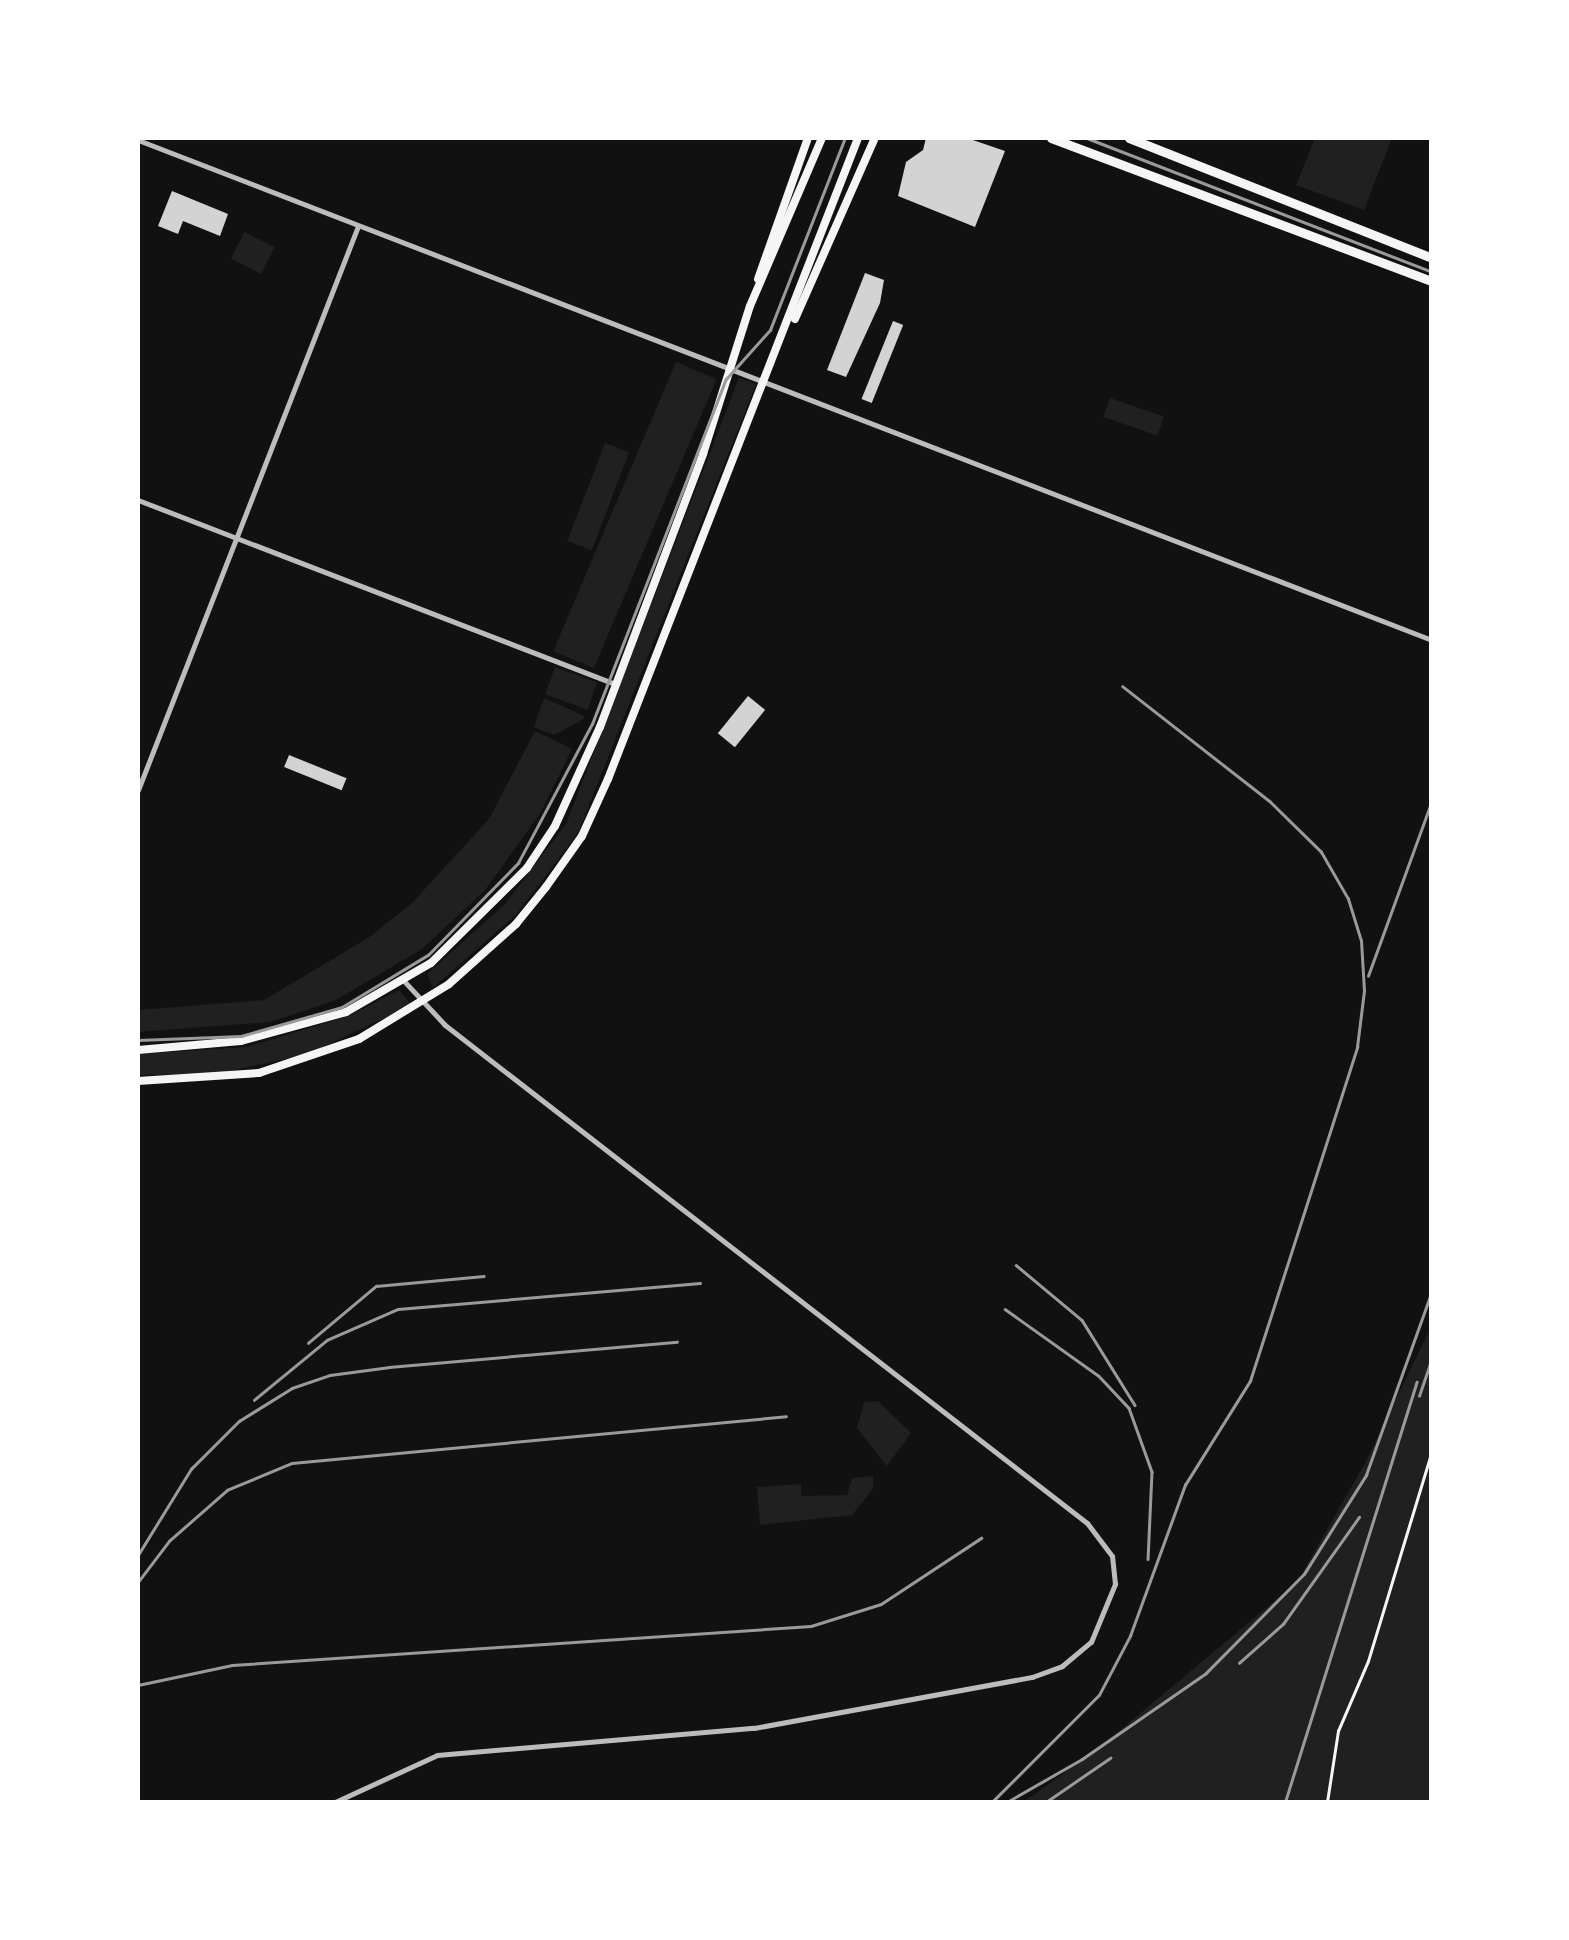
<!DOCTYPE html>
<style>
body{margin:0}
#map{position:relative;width:1569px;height:1940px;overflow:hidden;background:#111;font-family:"Fira Sans Condensed",sans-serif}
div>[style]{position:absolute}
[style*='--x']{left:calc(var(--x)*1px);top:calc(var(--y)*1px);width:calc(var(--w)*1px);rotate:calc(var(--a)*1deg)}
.green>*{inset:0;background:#202020;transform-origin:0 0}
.building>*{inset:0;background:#d3d3d3;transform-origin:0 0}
.path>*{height:2.5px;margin:-1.25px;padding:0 1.25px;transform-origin:1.25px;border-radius:1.25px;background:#f5f5f5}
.minor>*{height:5px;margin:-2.5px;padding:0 2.5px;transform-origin:2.5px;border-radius:2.5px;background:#bcbcbc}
.secondary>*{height:8px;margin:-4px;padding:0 4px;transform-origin:4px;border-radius:4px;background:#f5f5f5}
.primary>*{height:9px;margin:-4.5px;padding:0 4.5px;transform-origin:4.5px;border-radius:4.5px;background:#f5f5f5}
.tram>*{height:2.5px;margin:-1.25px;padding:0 1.25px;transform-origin:1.25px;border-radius:1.25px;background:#9a9a9a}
.rail>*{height:2.5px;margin:-1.25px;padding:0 1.25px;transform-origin:1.25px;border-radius:1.25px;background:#9a9a9a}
span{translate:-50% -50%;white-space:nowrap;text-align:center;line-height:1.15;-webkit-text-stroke:8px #fff;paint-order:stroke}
.frame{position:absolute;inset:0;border:140px solid #fff;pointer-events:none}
</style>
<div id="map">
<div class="green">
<i style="clip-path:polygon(1315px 138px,1392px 138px,1364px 210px,1296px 185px)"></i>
<i style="left:244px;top:232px;width:34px;height:30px;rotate:26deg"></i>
<i style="left:676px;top:362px;width:44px;height:314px;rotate:23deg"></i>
<i style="clip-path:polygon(739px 378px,756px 384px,578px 833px,516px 915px,433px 988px,427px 974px,505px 904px,566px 824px)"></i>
<i style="left:1110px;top:398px;width:57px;height:20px;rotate:19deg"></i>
<i style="left:605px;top:443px;width:26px;height:105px;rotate:21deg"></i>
<i style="left:555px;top:667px;width:45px;height:29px;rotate:20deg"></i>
<i style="clip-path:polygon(544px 698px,584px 716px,583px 720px,554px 735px,534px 727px)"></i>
<i style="clip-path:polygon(535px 731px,572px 749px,541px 812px,485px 890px,422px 949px,336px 1000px,270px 1022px,138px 1032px,138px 1010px,264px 1000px,368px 938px,412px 903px,489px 819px)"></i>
<i style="clip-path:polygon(399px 990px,412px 1005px,308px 1054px,216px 1074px,138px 1075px,138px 1054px,247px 1047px,349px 1016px)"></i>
<i style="clip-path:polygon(1431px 1327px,1431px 1802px,1024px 1802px,1100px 1747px,1297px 1582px,1365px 1463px)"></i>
<i style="clip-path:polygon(878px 1401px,911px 1433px,887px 1466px,857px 1428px,864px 1402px)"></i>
<i style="clip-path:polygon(873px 1476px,873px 1489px,852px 1515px,760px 1525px,757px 1487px,801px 1484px,801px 1496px,847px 1495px,852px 1478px)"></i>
</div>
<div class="building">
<i style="clip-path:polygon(926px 138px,967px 138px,1005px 151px,975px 227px,898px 196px,906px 162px,923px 150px)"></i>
<i style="clip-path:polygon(172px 191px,228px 214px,220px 236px,183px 221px,178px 234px,158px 226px)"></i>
<i style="clip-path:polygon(865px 273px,884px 280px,880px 303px,846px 377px,827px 370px)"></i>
<i style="left:893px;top:321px;width:11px;height:84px;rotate:22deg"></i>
<i style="left:748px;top:696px;width:22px;height:48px;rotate:39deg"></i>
<i style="left:289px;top:755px;width:62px;height:13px;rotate:22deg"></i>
</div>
<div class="path">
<i style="--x:1327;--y:1802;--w:72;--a:-81.2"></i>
<i style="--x:1338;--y:1731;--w:76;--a:-66.8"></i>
<i style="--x:1368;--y:1661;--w:220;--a:-73.1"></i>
</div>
<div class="minor">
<i style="--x:138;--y:140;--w:1387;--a:21.13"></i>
<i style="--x:138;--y:500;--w:511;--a:21.09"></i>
<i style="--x:138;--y:790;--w:605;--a:-68.69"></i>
<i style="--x:335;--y:1802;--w:112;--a:-24.7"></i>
<i style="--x:437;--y:1755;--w:318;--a:-4.9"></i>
<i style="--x:754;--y:1728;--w:283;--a:-10.4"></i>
<i style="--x:1032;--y:1677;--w:32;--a:-20"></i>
<i style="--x:1062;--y:1666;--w:38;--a:-40"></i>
<i style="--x:1091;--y:1642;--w:63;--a:-67.5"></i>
<i style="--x:1115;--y:1584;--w:28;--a:-96"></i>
<i style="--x:1112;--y:1556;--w:41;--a:-127.1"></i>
<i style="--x:1087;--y:1523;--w:813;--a:-142.2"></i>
<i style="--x:445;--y:1025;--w:60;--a:-133"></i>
</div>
<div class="secondary">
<i style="--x:758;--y:279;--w:150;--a:-70.5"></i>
<i style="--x:795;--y:319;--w:198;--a:-66.2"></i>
<i style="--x:138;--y:1050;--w:103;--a:-5"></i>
<i style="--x:241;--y:1041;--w:109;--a:-15.4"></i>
<i style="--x:346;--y:1012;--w:98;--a:-30"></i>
<i style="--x:431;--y:963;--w:135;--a:-44.7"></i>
<i style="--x:527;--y:868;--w:50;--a:-56.3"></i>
<i style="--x:555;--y:826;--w:109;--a:-65.6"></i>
<i style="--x:600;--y:727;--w:292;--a:-69.3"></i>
<i style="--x:703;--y:454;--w:155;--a:-72.4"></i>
<i style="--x:750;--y:306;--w:183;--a:-66.8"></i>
<i style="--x:138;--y:1081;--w:121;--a:-3.8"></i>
<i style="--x:259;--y:1073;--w:106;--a:-18.8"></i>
<i style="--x:359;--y:1039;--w:105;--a:-31.4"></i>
<i style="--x:449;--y:984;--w:90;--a:-41.8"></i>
<i style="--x:516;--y:924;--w:48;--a:-51"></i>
<i style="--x:546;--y:887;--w:62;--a:-54.8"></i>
<i style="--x:582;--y:836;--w:63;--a:-65.5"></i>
<i style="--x:608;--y:779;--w:688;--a:-68.69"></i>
</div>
<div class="primary">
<i style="--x:1051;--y:138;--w:407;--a:20.6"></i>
<i style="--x:1129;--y:138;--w:326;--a:21.6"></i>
</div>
<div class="tram">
<i style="--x:1087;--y:138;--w:370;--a:21.2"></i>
<i style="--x:138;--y:1040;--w:103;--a:-2.2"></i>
<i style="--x:241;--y:1036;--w:105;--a:-16"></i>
<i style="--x:342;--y:1007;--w:100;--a:-31.2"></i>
<i style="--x:428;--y:955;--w:129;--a:-45.6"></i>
<i style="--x:518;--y:863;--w:157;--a:-62"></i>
<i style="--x:592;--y:724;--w:370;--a:-68.8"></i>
<i style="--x:726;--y:379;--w:66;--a:-48.1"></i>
<i style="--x:770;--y:330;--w:206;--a:-68.7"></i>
</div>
<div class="rail">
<i style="--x:1368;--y:976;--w:187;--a:-70"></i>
<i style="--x:1016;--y:1265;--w:86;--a:39.8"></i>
<i style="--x:1082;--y:1320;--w:100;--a:58.1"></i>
<i style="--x:1005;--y:1309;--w:115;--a:35.5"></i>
<i style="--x:1099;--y:1376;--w:44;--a:46.8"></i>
<i style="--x:1129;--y:1408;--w:68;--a:70.2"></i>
<i style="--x:1152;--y:1472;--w:87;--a:92.6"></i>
<i style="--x:308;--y:1343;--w:89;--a:-40"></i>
<i style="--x:376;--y:1286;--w:108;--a:-5.3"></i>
<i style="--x:1419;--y:1396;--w:40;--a:-71.1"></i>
<i style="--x:254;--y:1400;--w:94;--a:-39.4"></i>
<i style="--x:327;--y:1340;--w:77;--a:-23.6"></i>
<i style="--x:398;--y:1309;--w:303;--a:-4.9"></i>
<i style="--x:138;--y:1555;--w:101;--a:-58.4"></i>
<i style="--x:191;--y:1469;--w:68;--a:-45"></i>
<i style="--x:239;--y:1421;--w:62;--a:-31.9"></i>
<i style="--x:292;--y:1388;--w:40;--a:-18.9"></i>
<i style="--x:330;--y:1375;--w:60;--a:-7.7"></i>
<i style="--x:389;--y:1367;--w:289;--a:-5"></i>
<i style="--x:138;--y:1582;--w:51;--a:-52.9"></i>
<i style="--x:169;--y:1541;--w:77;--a:-41.3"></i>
<i style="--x:227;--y:1490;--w:70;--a:-22.6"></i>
<i style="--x:292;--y:1463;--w:496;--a:-5.4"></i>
<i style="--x:1239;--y:1663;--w:59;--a:-41.6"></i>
<i style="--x:1283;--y:1624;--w:131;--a:-54.6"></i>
<i style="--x:138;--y:1685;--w:96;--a:-12"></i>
<i style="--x:232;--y:1665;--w:580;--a:-3.85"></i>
<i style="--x:811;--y:1626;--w:73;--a:-17.4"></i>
<i style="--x:881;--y:1604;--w:120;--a:-33.4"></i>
<i style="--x:992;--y:1802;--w:151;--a:-45"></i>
<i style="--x:1099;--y:1695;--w:67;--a:-62.3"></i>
<i style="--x:1130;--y:1636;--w:161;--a:-70"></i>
<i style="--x:1185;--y:1485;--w:123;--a:-58"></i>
<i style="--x:1250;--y:1381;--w:351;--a:-72.2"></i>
<i style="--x:1357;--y:1047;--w:56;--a:-82.9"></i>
<i style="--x:1364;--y:991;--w:50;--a:-93.4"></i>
<i style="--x:1361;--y:941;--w:44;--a:-107.2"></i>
<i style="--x:1348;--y:899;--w:54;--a:-119.9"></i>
<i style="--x:1321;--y:852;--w:71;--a:-135.6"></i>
<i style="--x:1270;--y:802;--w:187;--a:-142"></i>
<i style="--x:1007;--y:1802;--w:86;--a:-29.8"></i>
<i style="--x:1082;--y:1759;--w:151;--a:-34.7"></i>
<i style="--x:1206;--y:1673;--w:139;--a:-45.3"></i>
<i style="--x:1304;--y:1574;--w:117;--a:-57.9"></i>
<i style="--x:1366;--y:1475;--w:195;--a:-70.3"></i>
<i style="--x:1046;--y:1802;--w:78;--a:-34.5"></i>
<i style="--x:1285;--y:1802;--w:440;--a:-72.6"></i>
</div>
<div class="frame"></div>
</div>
